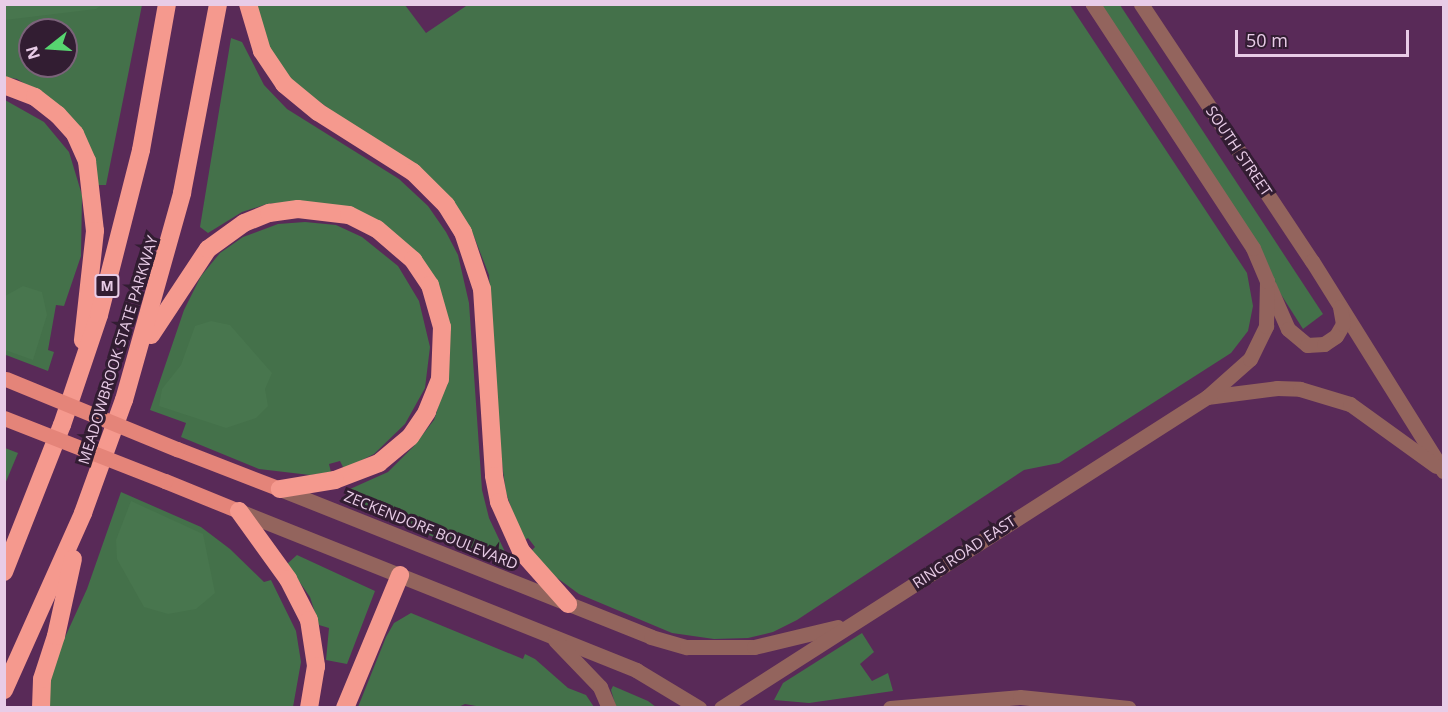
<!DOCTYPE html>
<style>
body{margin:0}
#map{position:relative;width:1448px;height:712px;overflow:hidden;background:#592a58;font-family:"Open Sans",sans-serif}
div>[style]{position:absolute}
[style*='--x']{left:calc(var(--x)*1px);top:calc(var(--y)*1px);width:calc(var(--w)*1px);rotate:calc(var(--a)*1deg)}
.green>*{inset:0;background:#44714a}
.forest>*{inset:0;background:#48764e}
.minor>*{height:15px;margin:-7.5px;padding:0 7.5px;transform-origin:7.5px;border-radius:7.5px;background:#93645d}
.major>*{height:15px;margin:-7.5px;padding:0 7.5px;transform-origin:7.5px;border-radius:7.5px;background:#e48479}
.highway>*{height:18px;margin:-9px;padding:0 9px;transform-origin:9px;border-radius:9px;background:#f5998e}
.major-bridge>*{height:15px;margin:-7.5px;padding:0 7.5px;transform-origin:7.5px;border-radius:7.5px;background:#e48479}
span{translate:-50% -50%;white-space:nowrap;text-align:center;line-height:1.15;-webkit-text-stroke:6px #321d32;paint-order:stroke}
.shield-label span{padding:2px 4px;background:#321d32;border:2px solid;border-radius:4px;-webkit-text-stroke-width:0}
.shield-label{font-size:14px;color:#e8cce7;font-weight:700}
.street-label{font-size:15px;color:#e8cce7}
.frame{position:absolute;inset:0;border:6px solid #e8cce7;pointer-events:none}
.north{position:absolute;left:18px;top:18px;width:60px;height:60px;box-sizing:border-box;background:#321d32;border:2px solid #7b637a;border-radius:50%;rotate:253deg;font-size:16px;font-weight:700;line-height:24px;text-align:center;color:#e8cce7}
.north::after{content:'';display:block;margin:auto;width:21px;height:27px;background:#57d570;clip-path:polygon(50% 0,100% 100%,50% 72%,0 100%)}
.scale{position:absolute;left:1235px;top:30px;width:174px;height:27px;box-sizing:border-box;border:3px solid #e8cce7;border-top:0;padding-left:8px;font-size:18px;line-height:21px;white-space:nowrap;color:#e8cce7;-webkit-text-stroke:4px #321d32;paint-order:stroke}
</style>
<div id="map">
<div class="green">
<i style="clip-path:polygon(469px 4px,1070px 5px,1247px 273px,1253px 306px,1248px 331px,1231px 353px,1059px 463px,1024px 470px,797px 620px,773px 632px,748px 638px,714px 639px,672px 633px,579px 594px,545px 569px,530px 552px,535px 547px,528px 538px,523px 541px,506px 493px,498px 433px,489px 275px,473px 234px,445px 193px,288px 79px,268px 49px,253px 5px,405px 5px,426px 33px)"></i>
<i style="clip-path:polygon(evenodd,5px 5px,142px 5px,106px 185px,98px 185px,62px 107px,17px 79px,5px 77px,5px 5px,30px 30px,66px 30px,66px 66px,30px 66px,30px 30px)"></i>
<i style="clip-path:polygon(1096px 5px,1120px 5px,1323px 314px,1303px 329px)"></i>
<i style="clip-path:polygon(231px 38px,242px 42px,264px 85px,287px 109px,399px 179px,428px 206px,446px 232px,458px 255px,469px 303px,482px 490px,489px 518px,506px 554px,501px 560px,505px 565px,343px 501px,352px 498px,350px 489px,388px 472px,413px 447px,434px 420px,443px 392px,450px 354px,448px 324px,401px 240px,299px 201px,267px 204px,242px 212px,208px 233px,200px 227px)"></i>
<i style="clip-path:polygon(5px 100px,44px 122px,69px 152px,82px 195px,81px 256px,64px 306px,56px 305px,48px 350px,54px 352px,48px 371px,6px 355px,5px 359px)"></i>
<i style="clip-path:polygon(305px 222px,336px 225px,362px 237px,398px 266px,419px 301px,430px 347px,425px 388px,405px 424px,374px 454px,344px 469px,340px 461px,329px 464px,331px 472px,310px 475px,259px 469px,181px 437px,186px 423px,150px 410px,184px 310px,201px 276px,220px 253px,243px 237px,278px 224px)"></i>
<i style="clip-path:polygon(5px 448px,18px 453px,5px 484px)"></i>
<i style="clip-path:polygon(121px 492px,201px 527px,230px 549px,264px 582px,271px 580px,296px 631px,301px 662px,293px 707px,49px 708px,50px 670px,87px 589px)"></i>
<i style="clip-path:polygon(297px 555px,375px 591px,347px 664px,326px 660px,329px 628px,319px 625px,310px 597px,287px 564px)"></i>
<i style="clip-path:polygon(411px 613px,523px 659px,525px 654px,535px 659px,568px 688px,586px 695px,594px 707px,487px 708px,465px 704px,456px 708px,358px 707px,386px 637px,394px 623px)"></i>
<i style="clip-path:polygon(862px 633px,874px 652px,860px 664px,872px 681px,888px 673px,893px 691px,809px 703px,774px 700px,783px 683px)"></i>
<i style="clip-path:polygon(613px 686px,648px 701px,656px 707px,616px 707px,611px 690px)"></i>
</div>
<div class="forest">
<i style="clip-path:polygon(4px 5px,5px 4px,102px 5px,96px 9px,5px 20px)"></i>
<i style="clip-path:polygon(23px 286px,42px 292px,47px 315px,33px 360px,5px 350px,5px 296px)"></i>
<i style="clip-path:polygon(211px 321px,230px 325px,272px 373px,265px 389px,268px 406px,256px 418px,226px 428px,159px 406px,162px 389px,181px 365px,195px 326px)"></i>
<i style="clip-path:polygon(131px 501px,203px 534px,215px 593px,196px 609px,168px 614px,144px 607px,117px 559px,116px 540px)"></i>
</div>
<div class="minor">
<i style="--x:1141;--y:4;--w:309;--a:56.4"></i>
<i style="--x:1312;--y:261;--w:248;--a:58"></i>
<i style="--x:1269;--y:286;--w:47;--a:66.2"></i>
<i style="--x:1288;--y:329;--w:25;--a:40"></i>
<i style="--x:1307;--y:345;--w:17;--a:-3"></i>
<i style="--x:1324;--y:344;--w:14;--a:-34"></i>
<i style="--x:1336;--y:336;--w:14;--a:-60"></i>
<i style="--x:1343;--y:324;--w:17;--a:-100"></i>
<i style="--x:1207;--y:397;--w:71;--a:-7.3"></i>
<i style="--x:1277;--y:388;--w:23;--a:2"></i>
<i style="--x:1300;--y:389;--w:52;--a:16.7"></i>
<i style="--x:1350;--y:404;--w:106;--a:35.8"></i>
<i style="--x:280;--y:489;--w:399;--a:21.7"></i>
<i style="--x:651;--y:637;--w:37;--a:16"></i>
<i style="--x:687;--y:647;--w:67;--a:0"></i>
<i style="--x:754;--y:647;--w:86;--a:-13.4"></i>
<i style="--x:239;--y:511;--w:428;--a:21.8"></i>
<i style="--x:636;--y:670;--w:74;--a:31.1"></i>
<i style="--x:555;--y:640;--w:65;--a:46.2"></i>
<i style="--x:600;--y:687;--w:23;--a:67"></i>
<i style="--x:721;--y:708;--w:577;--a:-32.62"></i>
<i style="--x:1207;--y:397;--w:57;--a:-41.5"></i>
<i style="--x:1250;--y:359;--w:37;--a:-64"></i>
<i style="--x:1266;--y:326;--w:45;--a:-88.7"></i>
<i style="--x:1267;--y:281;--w:36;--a:-113"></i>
<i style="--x:1253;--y:248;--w:292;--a:-123.3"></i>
<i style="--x:890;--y:708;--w:130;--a:-4.8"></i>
<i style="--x:1020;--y:697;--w:109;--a:5.8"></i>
</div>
<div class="major">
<i style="--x:177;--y:449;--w:110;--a:21.2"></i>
<i style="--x:165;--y:481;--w:80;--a:22.1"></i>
</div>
<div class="highway">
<i style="--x:248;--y:4;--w:49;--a:73.4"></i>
<i style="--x:262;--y:51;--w:40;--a:56"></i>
<i style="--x:284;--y:84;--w:44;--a:39.5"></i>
<i style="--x:318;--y:112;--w:112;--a:32.3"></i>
<i style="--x:413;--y:172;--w:47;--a:45"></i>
<i style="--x:446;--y:205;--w:32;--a:58"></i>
<i style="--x:463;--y:232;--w:60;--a:71.6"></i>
<i style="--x:482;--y:289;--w:187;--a:86.3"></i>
<i style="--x:494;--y:476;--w:26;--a:79"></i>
<i style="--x:499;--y:502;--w:54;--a:65.8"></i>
<i style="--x:521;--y:551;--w:71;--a:48.4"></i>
<i style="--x:4;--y:85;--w:33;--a:21"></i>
<i style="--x:35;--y:97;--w:29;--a:38"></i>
<i style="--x:58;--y:115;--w:25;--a:48"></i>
<i style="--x:75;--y:134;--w:30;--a:66"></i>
<i style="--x:87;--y:161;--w:70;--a:83.5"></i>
<i style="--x:95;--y:231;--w:110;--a:96.3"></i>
<i style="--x:151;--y:335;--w:103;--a:-56.5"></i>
<i style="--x:208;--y:249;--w:44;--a:-35.8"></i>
<i style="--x:244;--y:223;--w:27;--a:-22"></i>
<i style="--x:269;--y:213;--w:29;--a:-8"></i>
<i style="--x:298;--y:209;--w:51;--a:6.7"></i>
<i style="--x:349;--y:215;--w:31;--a:27"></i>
<i style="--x:377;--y:229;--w:48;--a:40.7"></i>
<i style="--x:413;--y:260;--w:30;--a:56"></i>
<i style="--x:430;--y:285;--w:44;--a:74.1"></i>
<i style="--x:442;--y:327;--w:52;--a:92.2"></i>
<i style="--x:440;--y:379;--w:35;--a:112"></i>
<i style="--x:427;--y:412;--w:30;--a:124"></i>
<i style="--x:410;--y:437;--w:40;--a:140"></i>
<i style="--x:379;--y:463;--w:47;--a:158.9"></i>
<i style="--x:335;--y:480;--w:56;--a:170.7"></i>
<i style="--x:239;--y:511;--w:84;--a:54.2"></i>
<i style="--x:288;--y:579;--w:46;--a:62.9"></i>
<i style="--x:309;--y:620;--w:47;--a:81.3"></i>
<i style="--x:316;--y:666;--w:43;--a:99.5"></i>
<i style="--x:4;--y:572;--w:158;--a:-68.5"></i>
<i style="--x:62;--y:425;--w:116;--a:-71.4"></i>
<i style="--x:99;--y:315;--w:170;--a:-75.7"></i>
<i style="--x:141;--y:150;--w:148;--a:-79.9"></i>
<i style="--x:4;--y:690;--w:194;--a:-65.9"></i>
<i style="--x:83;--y:513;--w:120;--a:-70.1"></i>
<i style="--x:124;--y:400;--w:215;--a:-74.3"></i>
<i style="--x:182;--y:193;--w:192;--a:-79.2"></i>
<i style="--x:41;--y:708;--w:29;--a:-88"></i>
<i style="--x:42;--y:679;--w:45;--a:-72"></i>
<i style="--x:56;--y:636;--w:79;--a:-77.6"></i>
<i style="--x:345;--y:708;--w:144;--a:-67.5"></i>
</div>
<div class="major-bridge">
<i style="--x:6;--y:379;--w:185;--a:22.3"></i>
<i style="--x:4;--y:418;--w:173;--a:21.4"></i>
</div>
<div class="shield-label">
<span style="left:107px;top:286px">M</span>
</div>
<div class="street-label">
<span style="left:1239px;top:151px;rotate:56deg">SOUTH STREET</span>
<span style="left:118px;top:350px;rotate:-73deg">MEADOWBROOK STATE PARKWAY</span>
<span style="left:431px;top:530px;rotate:22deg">ZECKENDORF BOULEVARD</span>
<span style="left:964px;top:552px;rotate:-33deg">RING ROAD EAST</span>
</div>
<div class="frame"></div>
<div class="north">N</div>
<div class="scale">50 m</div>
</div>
